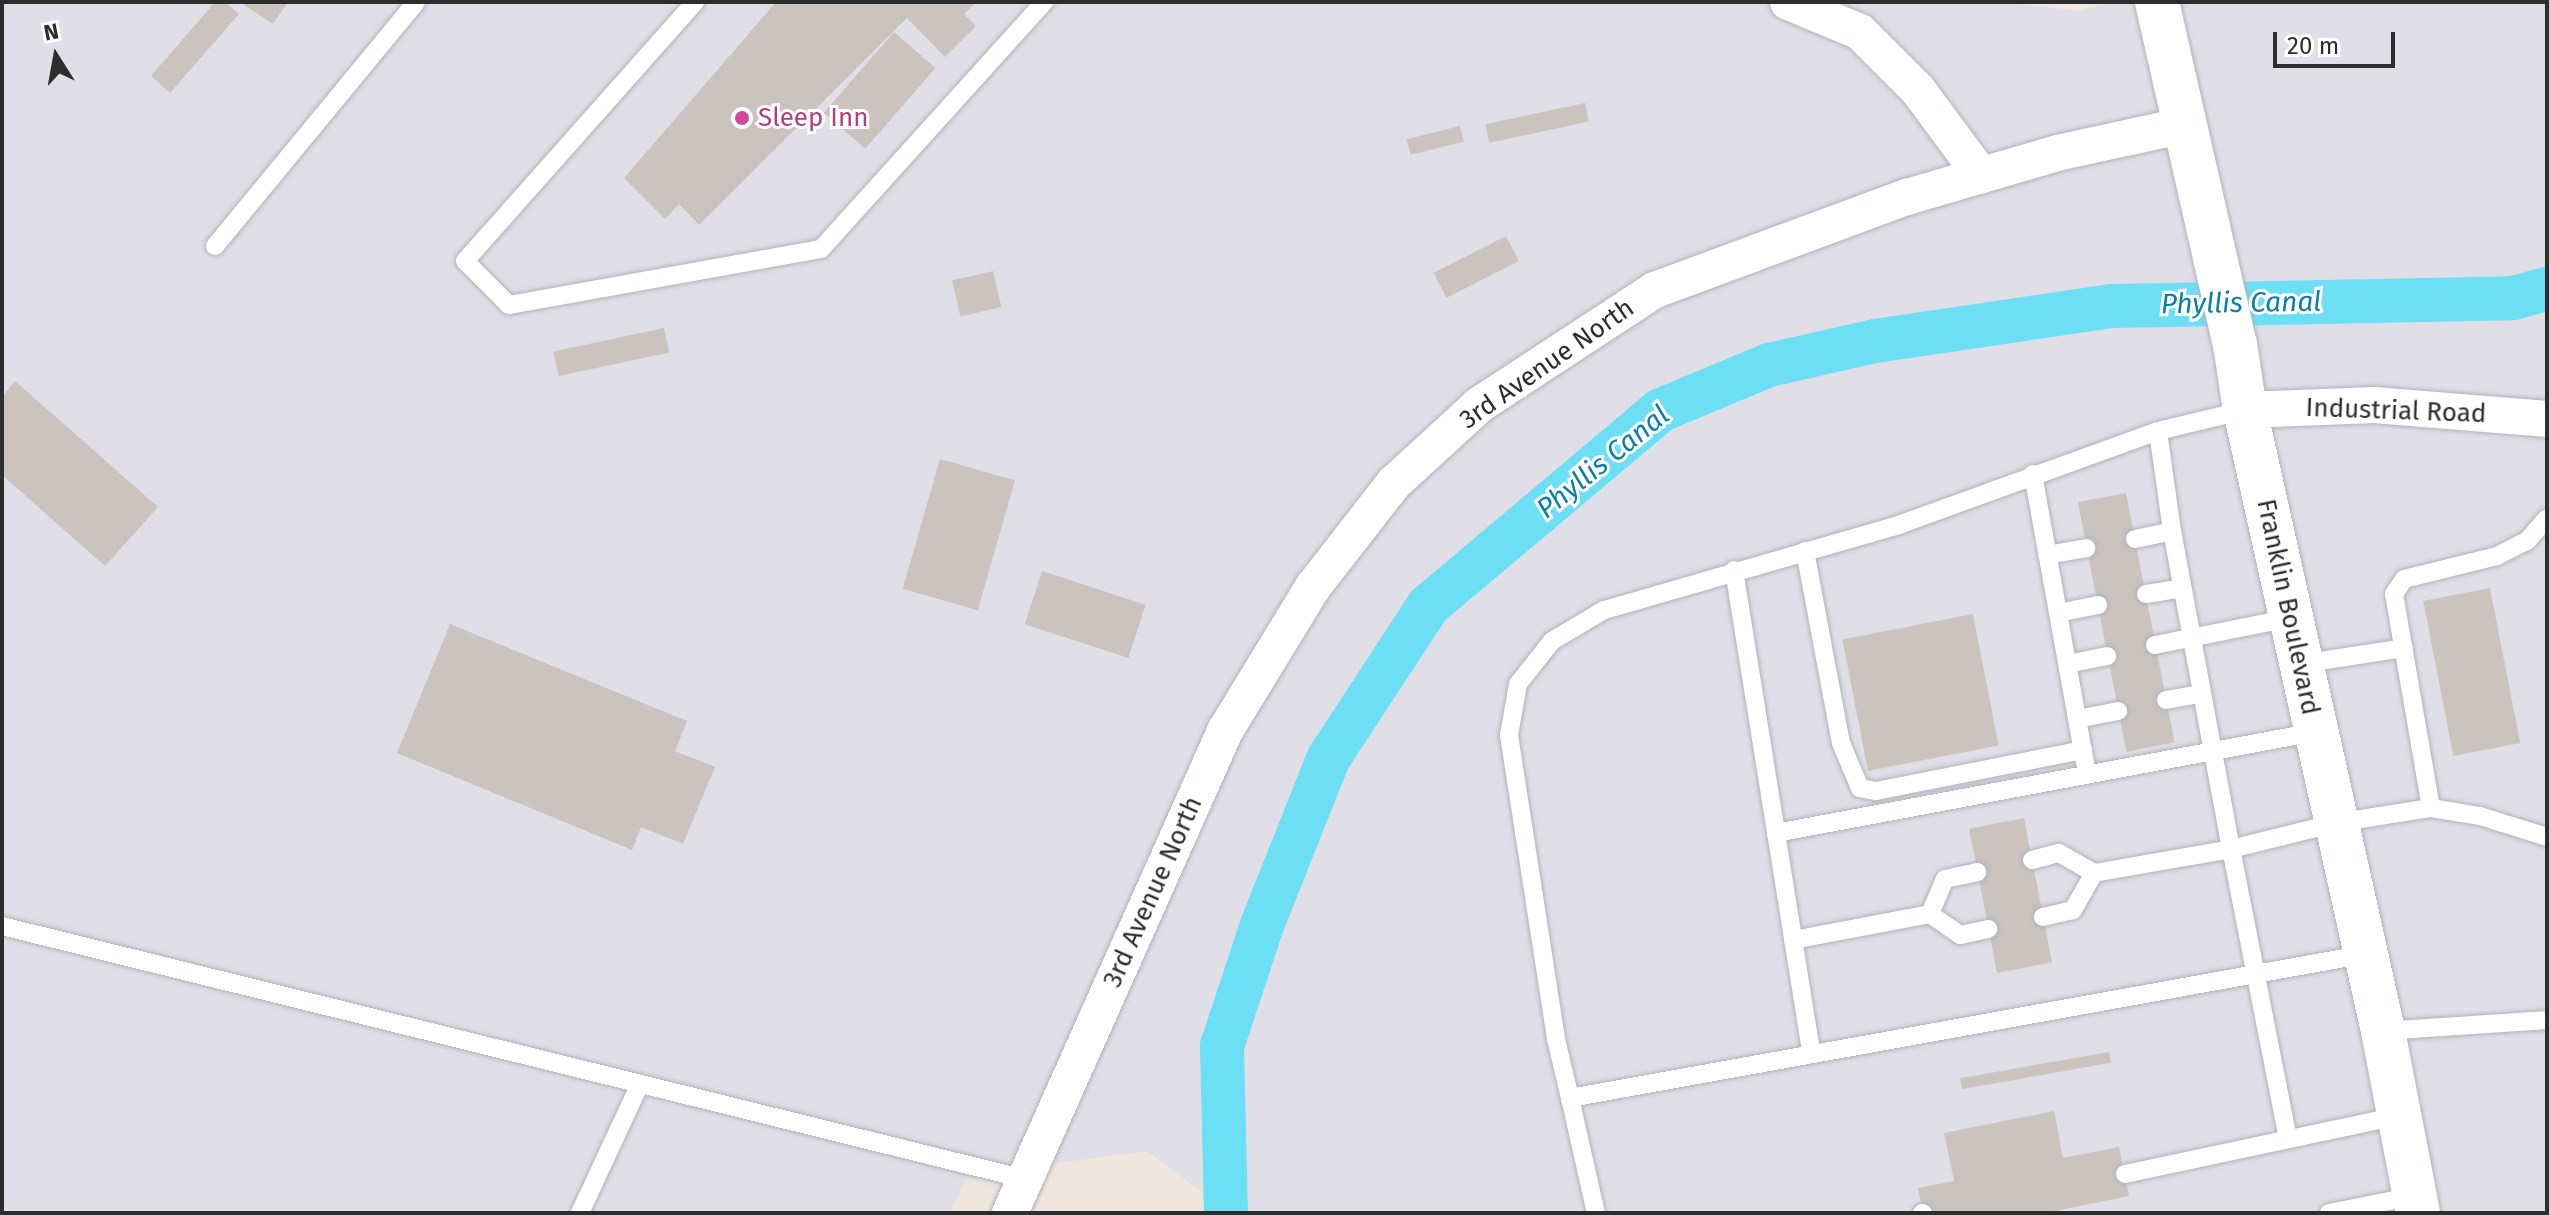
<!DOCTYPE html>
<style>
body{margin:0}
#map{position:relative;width:2549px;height:1215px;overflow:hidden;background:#efe6de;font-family:"Fira Sans",sans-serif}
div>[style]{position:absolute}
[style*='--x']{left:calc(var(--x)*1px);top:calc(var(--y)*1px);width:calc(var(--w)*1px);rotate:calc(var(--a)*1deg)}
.industrial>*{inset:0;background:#e0dfe7}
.canal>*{height:44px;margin:-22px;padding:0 22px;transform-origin:22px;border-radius:22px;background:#6ddff5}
.building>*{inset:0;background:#cac3be;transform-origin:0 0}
.roads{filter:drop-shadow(0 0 2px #aeb3bd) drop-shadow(0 0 2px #aeb3bd)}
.service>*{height:18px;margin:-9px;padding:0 9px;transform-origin:9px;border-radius:9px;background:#fff}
.minor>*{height:36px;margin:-18px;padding:0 18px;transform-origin:18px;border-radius:18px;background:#fff}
.secondary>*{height:44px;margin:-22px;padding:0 22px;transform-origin:22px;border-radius:22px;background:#fff}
.dots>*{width:22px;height:22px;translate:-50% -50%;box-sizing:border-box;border:4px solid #fff;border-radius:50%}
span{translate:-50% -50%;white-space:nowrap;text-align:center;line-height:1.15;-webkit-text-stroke:6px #fff;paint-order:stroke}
.hotel-label{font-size:26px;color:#b23c85}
.left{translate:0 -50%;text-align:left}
.street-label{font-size:26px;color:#2d2d2d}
.water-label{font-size:28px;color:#0780a6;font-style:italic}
.frame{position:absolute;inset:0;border:4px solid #2d2d2d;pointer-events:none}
.north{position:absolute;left:16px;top:16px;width:80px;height:80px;-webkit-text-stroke:6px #fff;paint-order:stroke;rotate:349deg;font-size:22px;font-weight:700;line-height:32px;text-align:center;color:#2d2d2d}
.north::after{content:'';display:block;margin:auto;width:28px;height:36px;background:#2d2d2d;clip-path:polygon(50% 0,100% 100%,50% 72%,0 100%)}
.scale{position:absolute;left:2273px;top:32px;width:122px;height:36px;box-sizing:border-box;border:4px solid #2d2d2d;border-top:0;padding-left:10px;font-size:24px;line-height:28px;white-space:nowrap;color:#2d2d2d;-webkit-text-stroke:6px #fff;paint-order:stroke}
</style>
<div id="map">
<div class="industrial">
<i style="clip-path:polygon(2px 2px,2001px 2px,2079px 11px,2112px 2px,2547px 2px,2547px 1213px,1230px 1213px,1147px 1151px,967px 1175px,951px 1213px,2px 1213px)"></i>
</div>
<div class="canal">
<i style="--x:1226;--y:1213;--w:167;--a:-91.4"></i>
<i style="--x:1222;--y:1046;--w:127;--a:-71.7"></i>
<i style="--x:1262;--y:925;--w:179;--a:-68.3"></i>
<i style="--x:1328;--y:759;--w:183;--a:-56.8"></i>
<i style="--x:1428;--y:606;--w:304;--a:-40.1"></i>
<i style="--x:1661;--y:410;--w:117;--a:-22.6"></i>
<i style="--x:1769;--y:365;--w:109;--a:-12.8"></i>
<i style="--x:1875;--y:341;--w:241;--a:-8.4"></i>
<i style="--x:2113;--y:306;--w:400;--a:-1.1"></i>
<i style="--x:2513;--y:298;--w:35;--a:-15"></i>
</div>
<div class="building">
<i style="clip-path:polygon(215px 2px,225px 2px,239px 14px,170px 93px,151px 76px)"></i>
<i style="clip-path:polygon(240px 2px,288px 2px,273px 24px)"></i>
<i style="clip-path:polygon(776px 2px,976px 2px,964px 14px,976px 26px,945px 57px,907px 18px,699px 225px,679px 204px,665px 219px,624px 178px)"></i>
<i style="left:894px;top:32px;width:55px;height:107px;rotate:41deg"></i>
<i style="left:1585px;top:103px;width:19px;height:102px;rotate:78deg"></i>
<i style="left:1460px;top:126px;width:16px;height:55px;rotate:76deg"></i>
<i style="left:1506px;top:236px;width:28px;height:81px;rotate:63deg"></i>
<i style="left:993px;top:271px;width:37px;height:42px;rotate:77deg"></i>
<i style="left:664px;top:328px;width:25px;height:113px;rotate:78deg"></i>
<i style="clip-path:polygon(15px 381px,158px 507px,105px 566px,2px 475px,2px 397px)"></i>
<i style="left:940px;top:459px;width:78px;height:135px;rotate:16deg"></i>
<i style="left:2126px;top:493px;width:254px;height:49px;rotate:79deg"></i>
<i style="left:1042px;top:571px;width:109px;height:56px;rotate:18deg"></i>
<i style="left:2490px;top:588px;width:158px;height:68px;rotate:79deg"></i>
<i style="left:1973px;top:614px;width:134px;height:133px;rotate:79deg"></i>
<i style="clip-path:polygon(450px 624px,687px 721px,675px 751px,715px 767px,683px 844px,641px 827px,632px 850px,397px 753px)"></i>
<i style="left:2024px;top:818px;width:147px;height:56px;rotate:79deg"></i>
<i style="left:2109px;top:1052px;width:11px;height:151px;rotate:80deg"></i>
<i style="clip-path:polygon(2054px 1111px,2063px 1158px,2119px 1147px,2129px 1196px,2045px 1213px,1923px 1213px,1918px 1188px,1954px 1181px,1944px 1133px)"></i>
</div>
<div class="roads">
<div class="service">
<i style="--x:695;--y:2;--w:346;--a:131.6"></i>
<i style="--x:465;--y:261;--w:62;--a:45"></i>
<i style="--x:509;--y:305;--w:317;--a:-10.2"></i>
<i style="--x:821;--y:249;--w:333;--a:-47.9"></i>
<i style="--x:215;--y:246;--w:316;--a:-50.5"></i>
<i style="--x:2245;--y:410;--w:89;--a:166.4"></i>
<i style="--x:2158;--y:431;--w:276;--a:160.1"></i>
<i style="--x:1899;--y:525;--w:307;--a:163.9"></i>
<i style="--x:1604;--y:610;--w:61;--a:149.2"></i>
<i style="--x:1552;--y:641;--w:55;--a:128.3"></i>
<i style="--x:1518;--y:684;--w:52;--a:100"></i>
<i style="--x:1509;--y:735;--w:308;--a:81.2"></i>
<i style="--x:1556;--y:1039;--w:61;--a:76.7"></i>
<i style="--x:1570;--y:1098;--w:809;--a:-10.25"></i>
<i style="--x:2033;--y:474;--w:293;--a:79.8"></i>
<i style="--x:2135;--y:539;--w:38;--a:-12"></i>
<i style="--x:1805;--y:551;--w:195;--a:79.4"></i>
<i style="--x:1841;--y:743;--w:49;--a:67.1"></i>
<i style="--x:1860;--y:788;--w:16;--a:11"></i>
<i style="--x:1876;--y:791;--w:211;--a:-11.2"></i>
<i style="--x:2047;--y:555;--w:40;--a:-10"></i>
<i style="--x:1734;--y:570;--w:488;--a:80.9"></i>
<i style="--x:2146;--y:594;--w:36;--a:-9"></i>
<i style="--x:2058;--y:613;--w:41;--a:-11.3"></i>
<i style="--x:2155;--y:645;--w:138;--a:-11.3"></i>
<i style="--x:2067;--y:664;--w:41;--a:-11.3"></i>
<i style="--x:2300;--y:664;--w:105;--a:-8.7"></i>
<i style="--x:2166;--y:700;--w:36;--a:-10"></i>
<i style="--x:2077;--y:719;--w:42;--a:-11"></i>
<i style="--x:2431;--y:808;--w:217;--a:-99.8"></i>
<i style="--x:2394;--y:594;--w:18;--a:-56"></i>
<i style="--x:2404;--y:579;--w:96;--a:-13.9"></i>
<i style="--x:2497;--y:556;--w:34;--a:-27"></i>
<i style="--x:2527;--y:541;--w:30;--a:-49"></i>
<i style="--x:1776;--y:833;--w:548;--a:-10.61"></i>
<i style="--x:2032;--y:860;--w:28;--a:-15"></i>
<i style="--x:2059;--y:853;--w:40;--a:29.7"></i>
<i style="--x:2094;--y:873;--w:43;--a:119.6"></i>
<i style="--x:2073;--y:910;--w:31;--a:167"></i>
<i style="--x:2094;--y:873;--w:139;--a:-9.9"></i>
<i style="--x:2231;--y:849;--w:323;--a:-100.5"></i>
<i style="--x:2172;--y:531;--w:101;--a:-98"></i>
<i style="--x:1930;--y:914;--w:38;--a:-67"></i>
<i style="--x:1945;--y:879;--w:33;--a:-12"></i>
<i style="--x:2;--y:926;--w:1054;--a:13.89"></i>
<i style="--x:1793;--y:940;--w:139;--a:-10.7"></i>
<i style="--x:1930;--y:914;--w:37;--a:35"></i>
<i style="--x:1960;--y:935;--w:29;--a:-12"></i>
<i style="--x:2383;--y:1031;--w:164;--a:-3.8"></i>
<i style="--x:1570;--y:1098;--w:118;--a:77.3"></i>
<i style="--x:2288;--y:1139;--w:296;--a:-101.1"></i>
<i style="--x:2231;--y:849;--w:108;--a:-13.9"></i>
<i style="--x:2336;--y:823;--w:96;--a:-9"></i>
<i style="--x:2431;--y:808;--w:50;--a:9.3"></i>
<i style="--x:2480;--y:816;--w:70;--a:17.4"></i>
<i style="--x:2125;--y:1174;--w:279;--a:-12"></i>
<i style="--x:580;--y:1213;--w:142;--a:-65.1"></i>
<i style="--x:1922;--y:1213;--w:1;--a:0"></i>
<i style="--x:2329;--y:1213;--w:88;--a:-11.2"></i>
</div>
<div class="minor">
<i style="--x:1788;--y:2;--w:78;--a:22.6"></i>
<i style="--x:1860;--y:32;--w:82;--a:45"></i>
<i style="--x:1918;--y:90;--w:106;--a:53.5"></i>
<i style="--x:2245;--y:410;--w:129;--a:-2.2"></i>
<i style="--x:2374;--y:405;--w:174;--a:4.6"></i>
<i style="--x:1010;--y:1213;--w:528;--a:-65.96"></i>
<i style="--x:1225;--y:731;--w:169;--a:-58.6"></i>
<i style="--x:1313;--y:587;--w:132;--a:-52.1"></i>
<i style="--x:1394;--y:483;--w:115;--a:-42.5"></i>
<i style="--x:1479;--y:405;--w:210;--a:-33.2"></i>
<i style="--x:1655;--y:290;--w:269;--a:-20.3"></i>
<i style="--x:1907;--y:197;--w:156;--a:-16.3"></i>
<i style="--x:2057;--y:153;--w:131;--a:-12.3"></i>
</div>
<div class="secondary">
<i style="--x:2157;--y:2;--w:351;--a:77.2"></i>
<i style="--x:2235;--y:344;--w:67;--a:81.4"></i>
<i style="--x:2245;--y:410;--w:636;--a:77.47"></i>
<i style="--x:2383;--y:1031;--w:185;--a:79.1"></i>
</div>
</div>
<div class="dots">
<i style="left:742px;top:118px;background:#d1479c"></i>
</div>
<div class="hotel-label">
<span class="left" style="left:758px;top:118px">Sleep Inn</span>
</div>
<div class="street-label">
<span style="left:1547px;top:364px;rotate:-35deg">3rd Avenue North</span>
<span style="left:2396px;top:411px;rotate:2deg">Industrial Road</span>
<span style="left:2288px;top:607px;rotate:78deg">Franklin Boulevard</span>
<span style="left:1153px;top:892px;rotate:-66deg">3rd Avenue North</span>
</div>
<div class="water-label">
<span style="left:2241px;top:303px;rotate:-1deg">Phyllis Canal</span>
<span style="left:1603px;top:462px;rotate:-39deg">Phyllis Canal</span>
</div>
<div class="frame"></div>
<div class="north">N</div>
<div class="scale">20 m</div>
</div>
